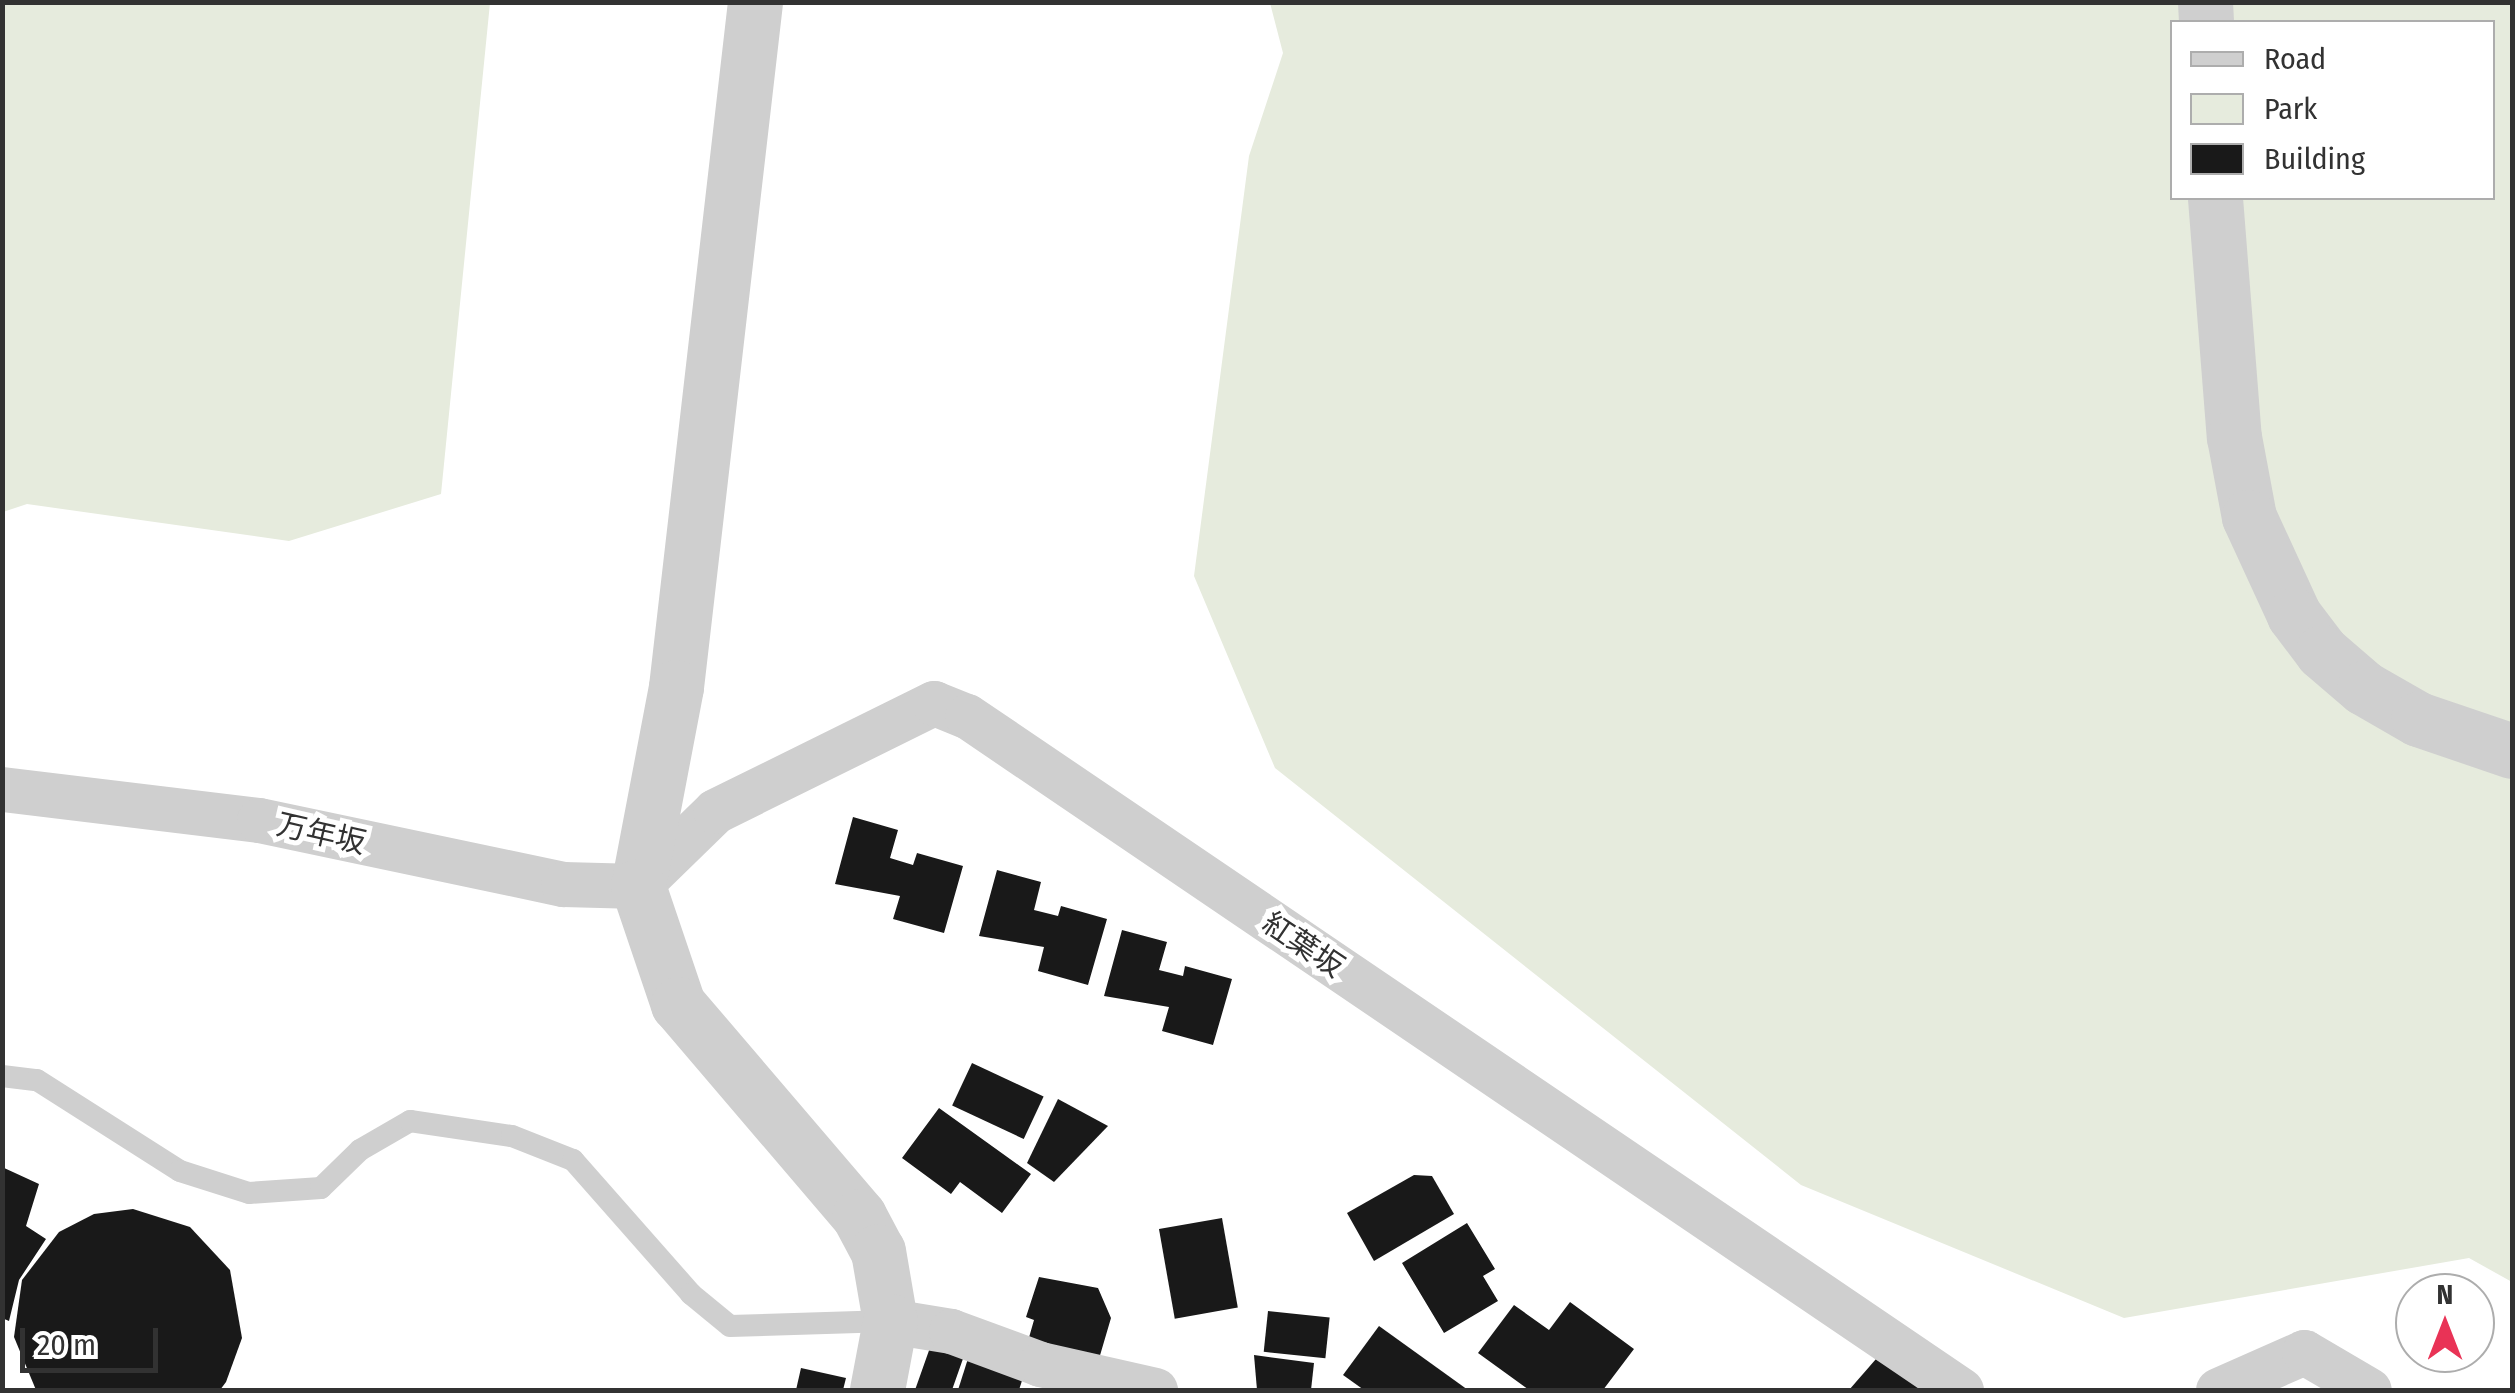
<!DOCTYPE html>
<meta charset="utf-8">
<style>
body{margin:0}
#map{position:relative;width:2515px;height:1393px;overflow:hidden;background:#fff;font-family:"Fira Sans Condensed","Noto Sans JP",sans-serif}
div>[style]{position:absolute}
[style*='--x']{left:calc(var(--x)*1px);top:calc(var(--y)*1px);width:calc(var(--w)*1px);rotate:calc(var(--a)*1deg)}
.green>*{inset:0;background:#e6ebdd}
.building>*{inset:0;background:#191919;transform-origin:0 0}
.service>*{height:22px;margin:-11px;padding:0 11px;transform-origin:11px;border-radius:11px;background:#cfcfcf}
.minor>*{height:45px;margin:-22.5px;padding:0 22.5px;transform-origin:22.5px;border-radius:22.5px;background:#cfcfcf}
.tertiary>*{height:55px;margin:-27.5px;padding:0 27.5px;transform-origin:27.5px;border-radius:27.5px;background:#cfcfcf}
span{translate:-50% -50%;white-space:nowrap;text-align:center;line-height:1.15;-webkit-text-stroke:10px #fff;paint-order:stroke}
.street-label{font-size:30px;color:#323232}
.frame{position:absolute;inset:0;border:5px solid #323232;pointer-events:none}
.legend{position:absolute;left:2170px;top:20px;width:325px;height:180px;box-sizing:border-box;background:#fff;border:2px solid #adadad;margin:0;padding:12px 18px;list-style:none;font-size:30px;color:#323232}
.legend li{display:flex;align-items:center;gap:20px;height:50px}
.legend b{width:50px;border:2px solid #adadad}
.north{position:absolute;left:2395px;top:1273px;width:100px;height:100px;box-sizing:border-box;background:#fff;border:2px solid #adadad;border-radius:50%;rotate:0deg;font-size:28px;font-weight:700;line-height:40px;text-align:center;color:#323232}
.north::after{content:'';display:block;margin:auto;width:35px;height:45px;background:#e93356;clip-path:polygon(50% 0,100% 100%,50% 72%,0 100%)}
.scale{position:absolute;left:20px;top:1328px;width:138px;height:45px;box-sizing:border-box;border:5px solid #323232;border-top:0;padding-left:12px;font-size:30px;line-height:35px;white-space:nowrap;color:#323232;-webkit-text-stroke:8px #fff;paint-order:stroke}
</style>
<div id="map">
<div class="green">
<i style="clip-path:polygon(2px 3px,490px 3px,441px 494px,289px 541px,27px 504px,3px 512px)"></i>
<i style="clip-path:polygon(evenodd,1270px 3px,2512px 3px,2512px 1282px,2469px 1258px,2124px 1318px,1801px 1185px,1275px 768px,1194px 576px,1249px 156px,1283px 53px,1270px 3px,2172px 22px,2492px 22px,2492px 198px,2172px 198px,2172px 22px)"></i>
</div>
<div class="building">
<i style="clip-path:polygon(853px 817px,898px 830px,890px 858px,913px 865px,917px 853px,963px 866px,944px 933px,893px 919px,900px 896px,835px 884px)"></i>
<i style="clip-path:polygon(997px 870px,1041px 882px,1034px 910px,1058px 916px,1061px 906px,1107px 919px,1088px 985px,1038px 971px,1044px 947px,979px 936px)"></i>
<i style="clip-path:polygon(1122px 930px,1167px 942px,1159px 970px,1183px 976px,1185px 966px,1232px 979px,1213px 1045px,1162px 1031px,1169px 1007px,1104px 996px)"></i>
<i style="left:972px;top:1063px;width:79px;height:47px;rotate:25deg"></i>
<i style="clip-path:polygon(1058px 1099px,1108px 1126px,1054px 1182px,1027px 1163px)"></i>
<i style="clip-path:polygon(939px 1108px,1031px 1174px,1002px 1213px,960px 1182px,951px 1194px,902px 1158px)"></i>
<i style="clip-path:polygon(2px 1167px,39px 1184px,26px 1226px,46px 1239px,19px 1280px,9px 1321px,2px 1318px)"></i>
<i style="clip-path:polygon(1414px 1175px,1432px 1176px,1454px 1214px,1374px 1261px,1347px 1213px)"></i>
<i style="clip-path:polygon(133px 1209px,190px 1227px,230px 1270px,242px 1338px,226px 1382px,220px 1390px,36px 1390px,14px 1337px,22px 1280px,59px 1232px,94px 1214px)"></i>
<i style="left:1222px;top:1218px;width:91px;height:64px;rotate:80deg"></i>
<i style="clip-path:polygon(1467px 1223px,1495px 1269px,1483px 1276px,1498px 1301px,1444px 1333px,1402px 1263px)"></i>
<i style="clip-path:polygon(1039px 1277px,1098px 1288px,1111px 1318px,1096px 1369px,1026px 1348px,1034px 1320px,1026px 1317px)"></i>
<i style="clip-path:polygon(1570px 1302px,1634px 1349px,1603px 1390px,1529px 1390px,1478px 1353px,1514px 1305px,1549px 1330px)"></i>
<i style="left:1268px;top:1311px;width:62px;height:41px;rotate:6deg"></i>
<i style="clip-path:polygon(1379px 1326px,1468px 1390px,1364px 1390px,1343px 1375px)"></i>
<i style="clip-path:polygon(932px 1342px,965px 1353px,952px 1390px,915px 1390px)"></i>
<i style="clip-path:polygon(972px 1346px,1027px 1365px,1019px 1390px,958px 1390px)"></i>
<i style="clip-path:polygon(1254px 1355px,1314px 1363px,1311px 1390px,1257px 1390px)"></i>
<i style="clip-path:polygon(1876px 1359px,1924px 1390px,1849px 1390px)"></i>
<i style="clip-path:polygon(801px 1368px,846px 1378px,843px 1390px,796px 1390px)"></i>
</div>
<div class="service">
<i style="--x:2;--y:1076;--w:35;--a:7"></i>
<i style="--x:37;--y:1080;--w:169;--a:32.5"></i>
<i style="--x:180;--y:1171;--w:72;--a:17.7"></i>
<i style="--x:249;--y:1193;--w:72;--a:-4"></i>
<i style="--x:321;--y:1188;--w:54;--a:-44.3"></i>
<i style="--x:360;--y:1150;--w:58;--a:-30.1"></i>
<i style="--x:410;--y:1121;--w:103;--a:8.4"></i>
<i style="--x:512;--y:1136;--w:66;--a:21.5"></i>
<i style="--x:573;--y:1160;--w:179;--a:48.6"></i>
<i style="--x:691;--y:1294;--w:50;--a:39.4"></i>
<i style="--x:730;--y:1326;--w:160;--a:-1.8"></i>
</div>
<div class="minor">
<i style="--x:2;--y:789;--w:259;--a:6.9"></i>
<i style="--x:259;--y:820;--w:311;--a:11.9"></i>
<i style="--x:563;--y:884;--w:75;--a:1.5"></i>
<i style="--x:638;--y:886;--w:107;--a:-44.2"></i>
<i style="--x:715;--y:811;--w:244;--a:-26.3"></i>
<i style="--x:934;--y:703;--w:35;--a:22"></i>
<i style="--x:967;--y:716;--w:1201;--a:34.14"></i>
<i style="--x:890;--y:1321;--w:62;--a:9.3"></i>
<i style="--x:951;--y:1331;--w:95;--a:20.3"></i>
<i style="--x:1040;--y:1364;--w:118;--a:12.7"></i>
<i style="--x:2218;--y:1390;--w:94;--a:-23.8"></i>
<i style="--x:2304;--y:1352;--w:75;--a:30.3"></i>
</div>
<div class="tertiary">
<i style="--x:755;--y:2;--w:690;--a:96.58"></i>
<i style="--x:676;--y:687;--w:203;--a:100.8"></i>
<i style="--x:638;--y:886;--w:125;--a:71.3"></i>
<i style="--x:678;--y:1004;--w:279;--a:49.5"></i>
<i style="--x:859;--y:1216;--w:40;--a:62"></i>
<i style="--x:878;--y:1251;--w:71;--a:80.3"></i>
<i style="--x:890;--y:1321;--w:70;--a:100.7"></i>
<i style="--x:2205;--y:2;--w:20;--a:87"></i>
<i style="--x:2215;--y:198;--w:240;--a:85.5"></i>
<i style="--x:2234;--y:437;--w:81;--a:79.4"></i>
<i style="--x:2249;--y:517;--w:108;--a:65.3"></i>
<i style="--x:2294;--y:615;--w:46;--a:52.9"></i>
<i style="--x:2322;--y:652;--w:55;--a:40.6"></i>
<i style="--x:2364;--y:688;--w:62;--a:29.9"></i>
<i style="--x:2418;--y:719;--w:99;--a:18.8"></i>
</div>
<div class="street-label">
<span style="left:321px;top:834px;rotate:13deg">万年坂</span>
<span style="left:1303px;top:945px;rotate:34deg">紅葉坂</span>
</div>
<div class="frame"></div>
<ul class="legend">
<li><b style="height:12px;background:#cfcfcf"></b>Road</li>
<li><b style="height:28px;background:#e6ebdd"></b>Park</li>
<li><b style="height:28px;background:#191919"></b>Building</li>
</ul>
<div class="north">N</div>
<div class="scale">20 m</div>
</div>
